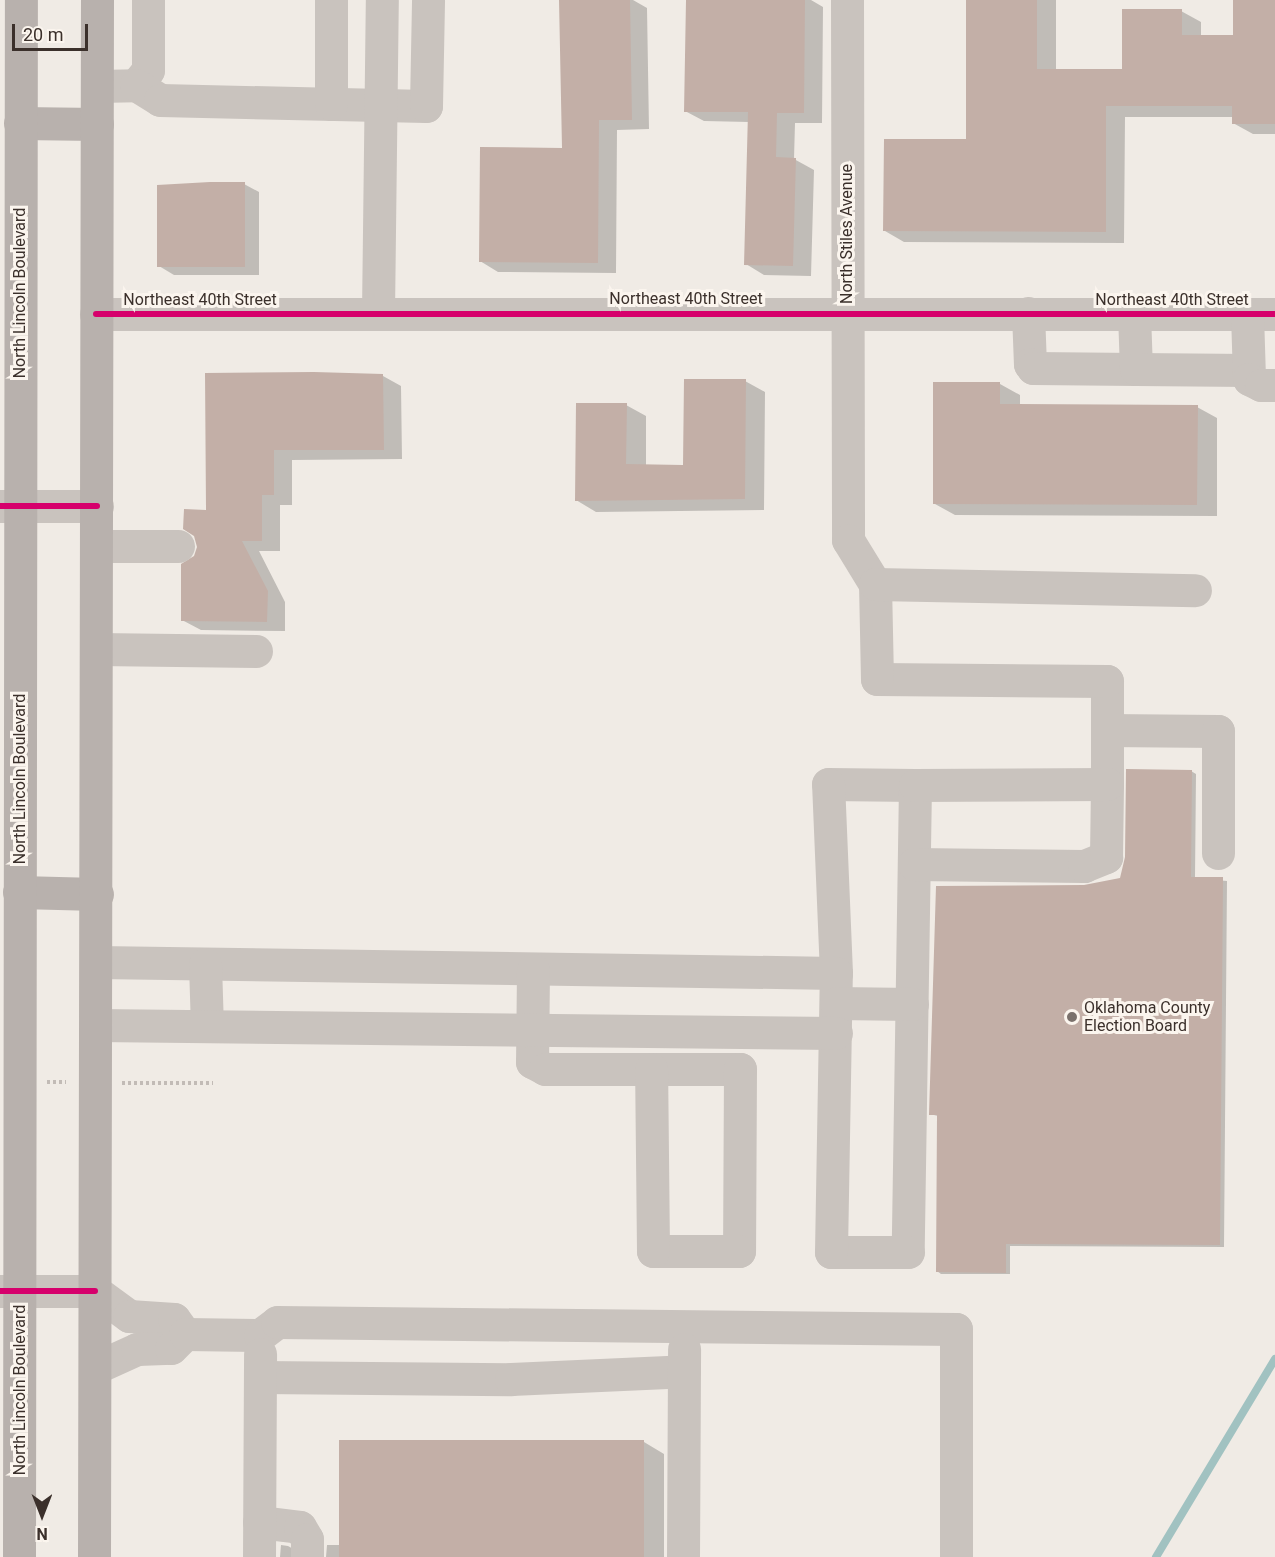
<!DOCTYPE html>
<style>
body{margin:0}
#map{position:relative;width:1275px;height:1557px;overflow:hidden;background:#f0ebe5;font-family:Roboto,sans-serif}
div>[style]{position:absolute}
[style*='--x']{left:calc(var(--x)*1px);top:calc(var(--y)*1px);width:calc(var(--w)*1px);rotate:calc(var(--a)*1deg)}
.shadow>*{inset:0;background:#0003}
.stream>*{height:8px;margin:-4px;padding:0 4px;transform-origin:4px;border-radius:4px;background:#a1c2c1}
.building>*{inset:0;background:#c3afa7;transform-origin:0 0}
.path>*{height:4px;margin-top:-2px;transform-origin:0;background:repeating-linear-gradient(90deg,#c2bbb6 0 3px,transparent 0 6px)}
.minor>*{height:33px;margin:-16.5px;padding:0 16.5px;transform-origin:16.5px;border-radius:16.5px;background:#c9c3be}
.major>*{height:33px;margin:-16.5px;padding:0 16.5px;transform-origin:16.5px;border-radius:16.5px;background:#b8b1ad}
.cycleway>*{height:6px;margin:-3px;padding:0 3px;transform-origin:3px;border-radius:3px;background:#d6006c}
.dots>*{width:16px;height:16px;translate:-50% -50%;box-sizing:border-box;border:3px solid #fbf5ee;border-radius:50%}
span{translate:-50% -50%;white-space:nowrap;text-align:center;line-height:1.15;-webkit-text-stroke:6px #fbf5ee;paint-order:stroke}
.street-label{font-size:16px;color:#3b302b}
.poi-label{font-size:16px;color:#3b302b}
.left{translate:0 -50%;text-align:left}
.north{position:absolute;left:12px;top:1485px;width:60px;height:60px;-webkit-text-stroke:4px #fbf5ee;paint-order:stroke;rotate:180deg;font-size:16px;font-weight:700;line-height:24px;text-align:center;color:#3b302b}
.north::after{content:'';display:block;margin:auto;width:21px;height:27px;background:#3b302b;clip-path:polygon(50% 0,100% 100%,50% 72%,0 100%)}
.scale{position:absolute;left:12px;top:24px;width:76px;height:27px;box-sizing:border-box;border:3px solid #3b302b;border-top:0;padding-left:8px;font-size:18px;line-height:21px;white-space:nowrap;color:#3b302b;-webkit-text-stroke:4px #fbf5ee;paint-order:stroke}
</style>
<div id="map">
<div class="shadow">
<i style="clip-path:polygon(561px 0,633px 0,647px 8px,649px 129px,617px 130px,616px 273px,498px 272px,480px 261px,563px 149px)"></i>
<i style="clip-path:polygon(687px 0,811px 0,823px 7px,822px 123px,795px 123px,794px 159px,814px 170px,811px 276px,764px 275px,746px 264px,749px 122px,704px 121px,685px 111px)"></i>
<i style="clip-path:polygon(967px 0,1056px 0,1056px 71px,1124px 71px,1181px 11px,1201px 22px,1201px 36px,1234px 36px,1235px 0,1275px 0,1275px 134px,1253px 134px,1233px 123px,1233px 117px,1125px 117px,1124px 243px,904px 242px,885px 231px,968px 141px)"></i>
<i style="clip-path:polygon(244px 184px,259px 192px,259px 275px,174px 275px,159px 266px)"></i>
<i style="clip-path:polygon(206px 374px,383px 376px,401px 386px,402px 459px,292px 460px,292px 505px,280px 505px,280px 551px,259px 551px,285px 602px,285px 631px,201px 630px,182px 620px,207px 511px)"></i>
<i style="clip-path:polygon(745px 381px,765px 392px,764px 510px,596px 512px,576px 500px,626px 405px,646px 416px,646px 466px,684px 466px)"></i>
<i style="clip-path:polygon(1000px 384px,1020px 395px,1020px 406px,1197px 407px,1217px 418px,1217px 516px,955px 515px,935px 504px)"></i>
<i style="clip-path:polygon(1191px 771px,1196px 774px,1195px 878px,1227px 881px,1224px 1247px,1010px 1246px,1010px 1274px,941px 1274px,937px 1271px,938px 1116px,930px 1114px,1084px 886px,1121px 879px)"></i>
<i style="clip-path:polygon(644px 1442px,664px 1454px,664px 1557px,326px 1557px,327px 1545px,340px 1545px)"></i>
<i style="clip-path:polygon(281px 1545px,288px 1546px,307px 1557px,280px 1557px)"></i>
</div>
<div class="stream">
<i style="--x:1156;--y:1557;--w:231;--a:-59"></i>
</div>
<div class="building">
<i style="clip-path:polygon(559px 0,630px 0,632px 120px,599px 120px,598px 263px,479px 262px,480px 147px,562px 148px)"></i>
<i style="clip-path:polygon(686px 0,805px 0,804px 113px,777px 113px,776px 157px,796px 158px,793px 266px,744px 265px,748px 112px,684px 112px)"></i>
<i style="clip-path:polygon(966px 0,1037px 0,1037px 69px,1122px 69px,1122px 9px,1182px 9px,1182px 35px,1233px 35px,1233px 0,1275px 0,1275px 124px,1232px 124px,1232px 106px,1106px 106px,1106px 232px,883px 231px,884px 139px,966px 139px)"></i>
<i style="clip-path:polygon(210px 182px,245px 182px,245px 267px,157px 267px,157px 185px)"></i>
<i style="clip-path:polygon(314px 372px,383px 374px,384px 450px,274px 450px,274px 495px,262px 495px,262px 541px,242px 541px,268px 591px,267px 622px,181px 621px,181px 564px,194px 556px,197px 547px,194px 536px,183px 529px,184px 509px,206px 510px,205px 373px)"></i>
<i style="clip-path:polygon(684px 379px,746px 379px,745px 499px,575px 501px,576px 403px,627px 403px,626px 464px,683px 465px)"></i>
<i style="clip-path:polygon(933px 382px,1000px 382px,1000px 404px,1198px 405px,1197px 505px,933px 504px)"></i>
<i style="clip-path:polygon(1126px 769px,1192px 770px,1191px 877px,1223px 877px,1220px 1245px,1006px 1244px,1006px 1273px,936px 1272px,937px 1115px,929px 1115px,936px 886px,1084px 885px,1120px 878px,1125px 857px)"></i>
<i style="left:339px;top:1440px;width:305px;height:117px"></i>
</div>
<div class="path">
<i style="--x:47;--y:1082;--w:19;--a:0"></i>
<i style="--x:122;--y:1083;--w:91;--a:0"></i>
</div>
<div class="minor">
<i style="--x:847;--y:0;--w:540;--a:89.89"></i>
<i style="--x:848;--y:540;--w:52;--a:58.5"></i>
<i style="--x:136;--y:85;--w:19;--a:-51"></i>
<i style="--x:148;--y:70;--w:70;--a:-90"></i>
<i style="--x:97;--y:86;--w:39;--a:-1"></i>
<i style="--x:136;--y:85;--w:28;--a:32"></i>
<i style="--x:160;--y:100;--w:266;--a:1.3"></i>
<i style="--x:426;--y:106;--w:106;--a:-88.9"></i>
<i style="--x:331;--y:104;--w:104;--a:-90"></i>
<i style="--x:378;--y:313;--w:313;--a:-89.3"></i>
<i style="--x:1028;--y:313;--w:51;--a:87.8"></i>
<i style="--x:1030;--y:364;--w:5;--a:53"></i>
<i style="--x:1033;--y:368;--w:103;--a:0.6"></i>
<i style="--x:1134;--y:313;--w:56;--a:88"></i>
<i style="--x:1136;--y:369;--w:112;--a:0.5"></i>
<i style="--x:96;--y:314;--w:1179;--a:0"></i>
<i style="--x:1247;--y:314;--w:65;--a:88.2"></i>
<i style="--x:1249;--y:379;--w:13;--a:27"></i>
<i style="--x:1261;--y:385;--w:14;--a:0"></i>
<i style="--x:0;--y:506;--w:97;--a:0"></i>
<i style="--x:97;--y:546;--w:81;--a:0"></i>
<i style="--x:97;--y:649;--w:159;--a:0.7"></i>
<i style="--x:1107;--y:730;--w:111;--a:0.5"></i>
<i style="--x:1218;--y:731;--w:122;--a:90"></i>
<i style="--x:828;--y:784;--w:87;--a:0.7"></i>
<i style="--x:915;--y:785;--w:467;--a:90.9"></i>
<i style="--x:908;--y:1252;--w:77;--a:180"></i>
<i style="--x:831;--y:1252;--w:279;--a:-89"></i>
<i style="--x:836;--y:973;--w:189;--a:-92.4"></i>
<i style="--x:1107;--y:784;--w:103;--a:-90"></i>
<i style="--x:1107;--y:681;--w:230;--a:-179.5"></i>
<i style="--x:877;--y:679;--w:95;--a:-91.2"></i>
<i style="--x:875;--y:584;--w:320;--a:1.1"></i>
<i style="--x:914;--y:864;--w:170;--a:0.7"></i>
<i style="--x:1084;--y:866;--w:24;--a:-22"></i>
<i style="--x:1106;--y:857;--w:73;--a:-89.2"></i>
<i style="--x:1107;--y:784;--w:192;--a:179.7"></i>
<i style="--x:97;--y:962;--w:739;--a:0.85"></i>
<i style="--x:205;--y:964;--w:62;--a:88.2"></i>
<i style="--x:533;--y:970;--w:92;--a:90.6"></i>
<i style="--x:532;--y:1062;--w:15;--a:28"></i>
<i style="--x:545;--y:1069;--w:195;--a:0"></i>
<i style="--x:740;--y:1069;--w:182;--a:90.3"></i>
<i style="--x:739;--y:1251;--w:86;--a:180"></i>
<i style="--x:653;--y:1251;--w:182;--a:-90.6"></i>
<i style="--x:836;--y:1003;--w:76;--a:0.8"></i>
<i style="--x:96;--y:1025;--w:740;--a:0.62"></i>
<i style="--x:0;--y:1291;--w:95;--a:0"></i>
<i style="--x:95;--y:1291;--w:42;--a:36.3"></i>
<i style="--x:129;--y:1316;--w:45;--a:3.8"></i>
<i style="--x:174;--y:1319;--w:19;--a:54"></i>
<i style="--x:95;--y:1368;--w:46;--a:-24.3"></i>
<i style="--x:137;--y:1349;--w:34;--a:-2"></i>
<i style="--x:171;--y:1348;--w:20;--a:-45"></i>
<i style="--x:185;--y:1334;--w:75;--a:0.8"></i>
<i style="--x:260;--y:1335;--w:21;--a:-37"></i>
<i style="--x:277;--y:1322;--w:679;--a:0.59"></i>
<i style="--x:956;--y:1329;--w:228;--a:90"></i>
<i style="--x:260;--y:1377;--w:251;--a:0.5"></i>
<i style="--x:511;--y:1379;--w:173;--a:-2.6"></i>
<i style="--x:259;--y:1522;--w:41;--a:7"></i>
<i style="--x:300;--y:1527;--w:14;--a:60"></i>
<i style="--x:307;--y:1539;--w:18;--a:90"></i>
<i style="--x:259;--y:1557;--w:203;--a:-89.7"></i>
<i style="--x:683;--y:1557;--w:208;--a:-89.7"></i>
</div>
<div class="major">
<i style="--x:20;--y:123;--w:77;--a:0.7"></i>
<i style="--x:19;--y:892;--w:78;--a:1.5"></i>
<i style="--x:19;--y:1557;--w:1557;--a:-89.93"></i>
<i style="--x:94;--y:1557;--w:1557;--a:-89.89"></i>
</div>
<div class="cycleway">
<i style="--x:96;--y:314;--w:1179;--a:0"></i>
<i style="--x:0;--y:506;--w:97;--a:0"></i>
<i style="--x:0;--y:1291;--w:95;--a:0"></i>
</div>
<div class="dots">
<i style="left:1072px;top:1017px;background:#7a716c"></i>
</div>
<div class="street-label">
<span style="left:847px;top:234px;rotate:-90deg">North Stiles Avenue</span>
<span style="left:20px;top:293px;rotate:-90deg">North Lincoln Boulevard</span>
<span style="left:686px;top:299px">Northeast 40th Street</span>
<span style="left:200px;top:300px">Northeast 40th Street</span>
<span style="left:1172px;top:300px">Northeast 40th Street</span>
<span style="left:20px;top:779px;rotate:-90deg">North Lincoln Boulevard</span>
<span style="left:20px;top:1390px;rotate:-90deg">North Lincoln Boulevard</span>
</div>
<div class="poi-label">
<span class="left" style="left:1084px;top:1017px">Oklahoma County<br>Election Board</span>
</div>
<div class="north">N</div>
<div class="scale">20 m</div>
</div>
